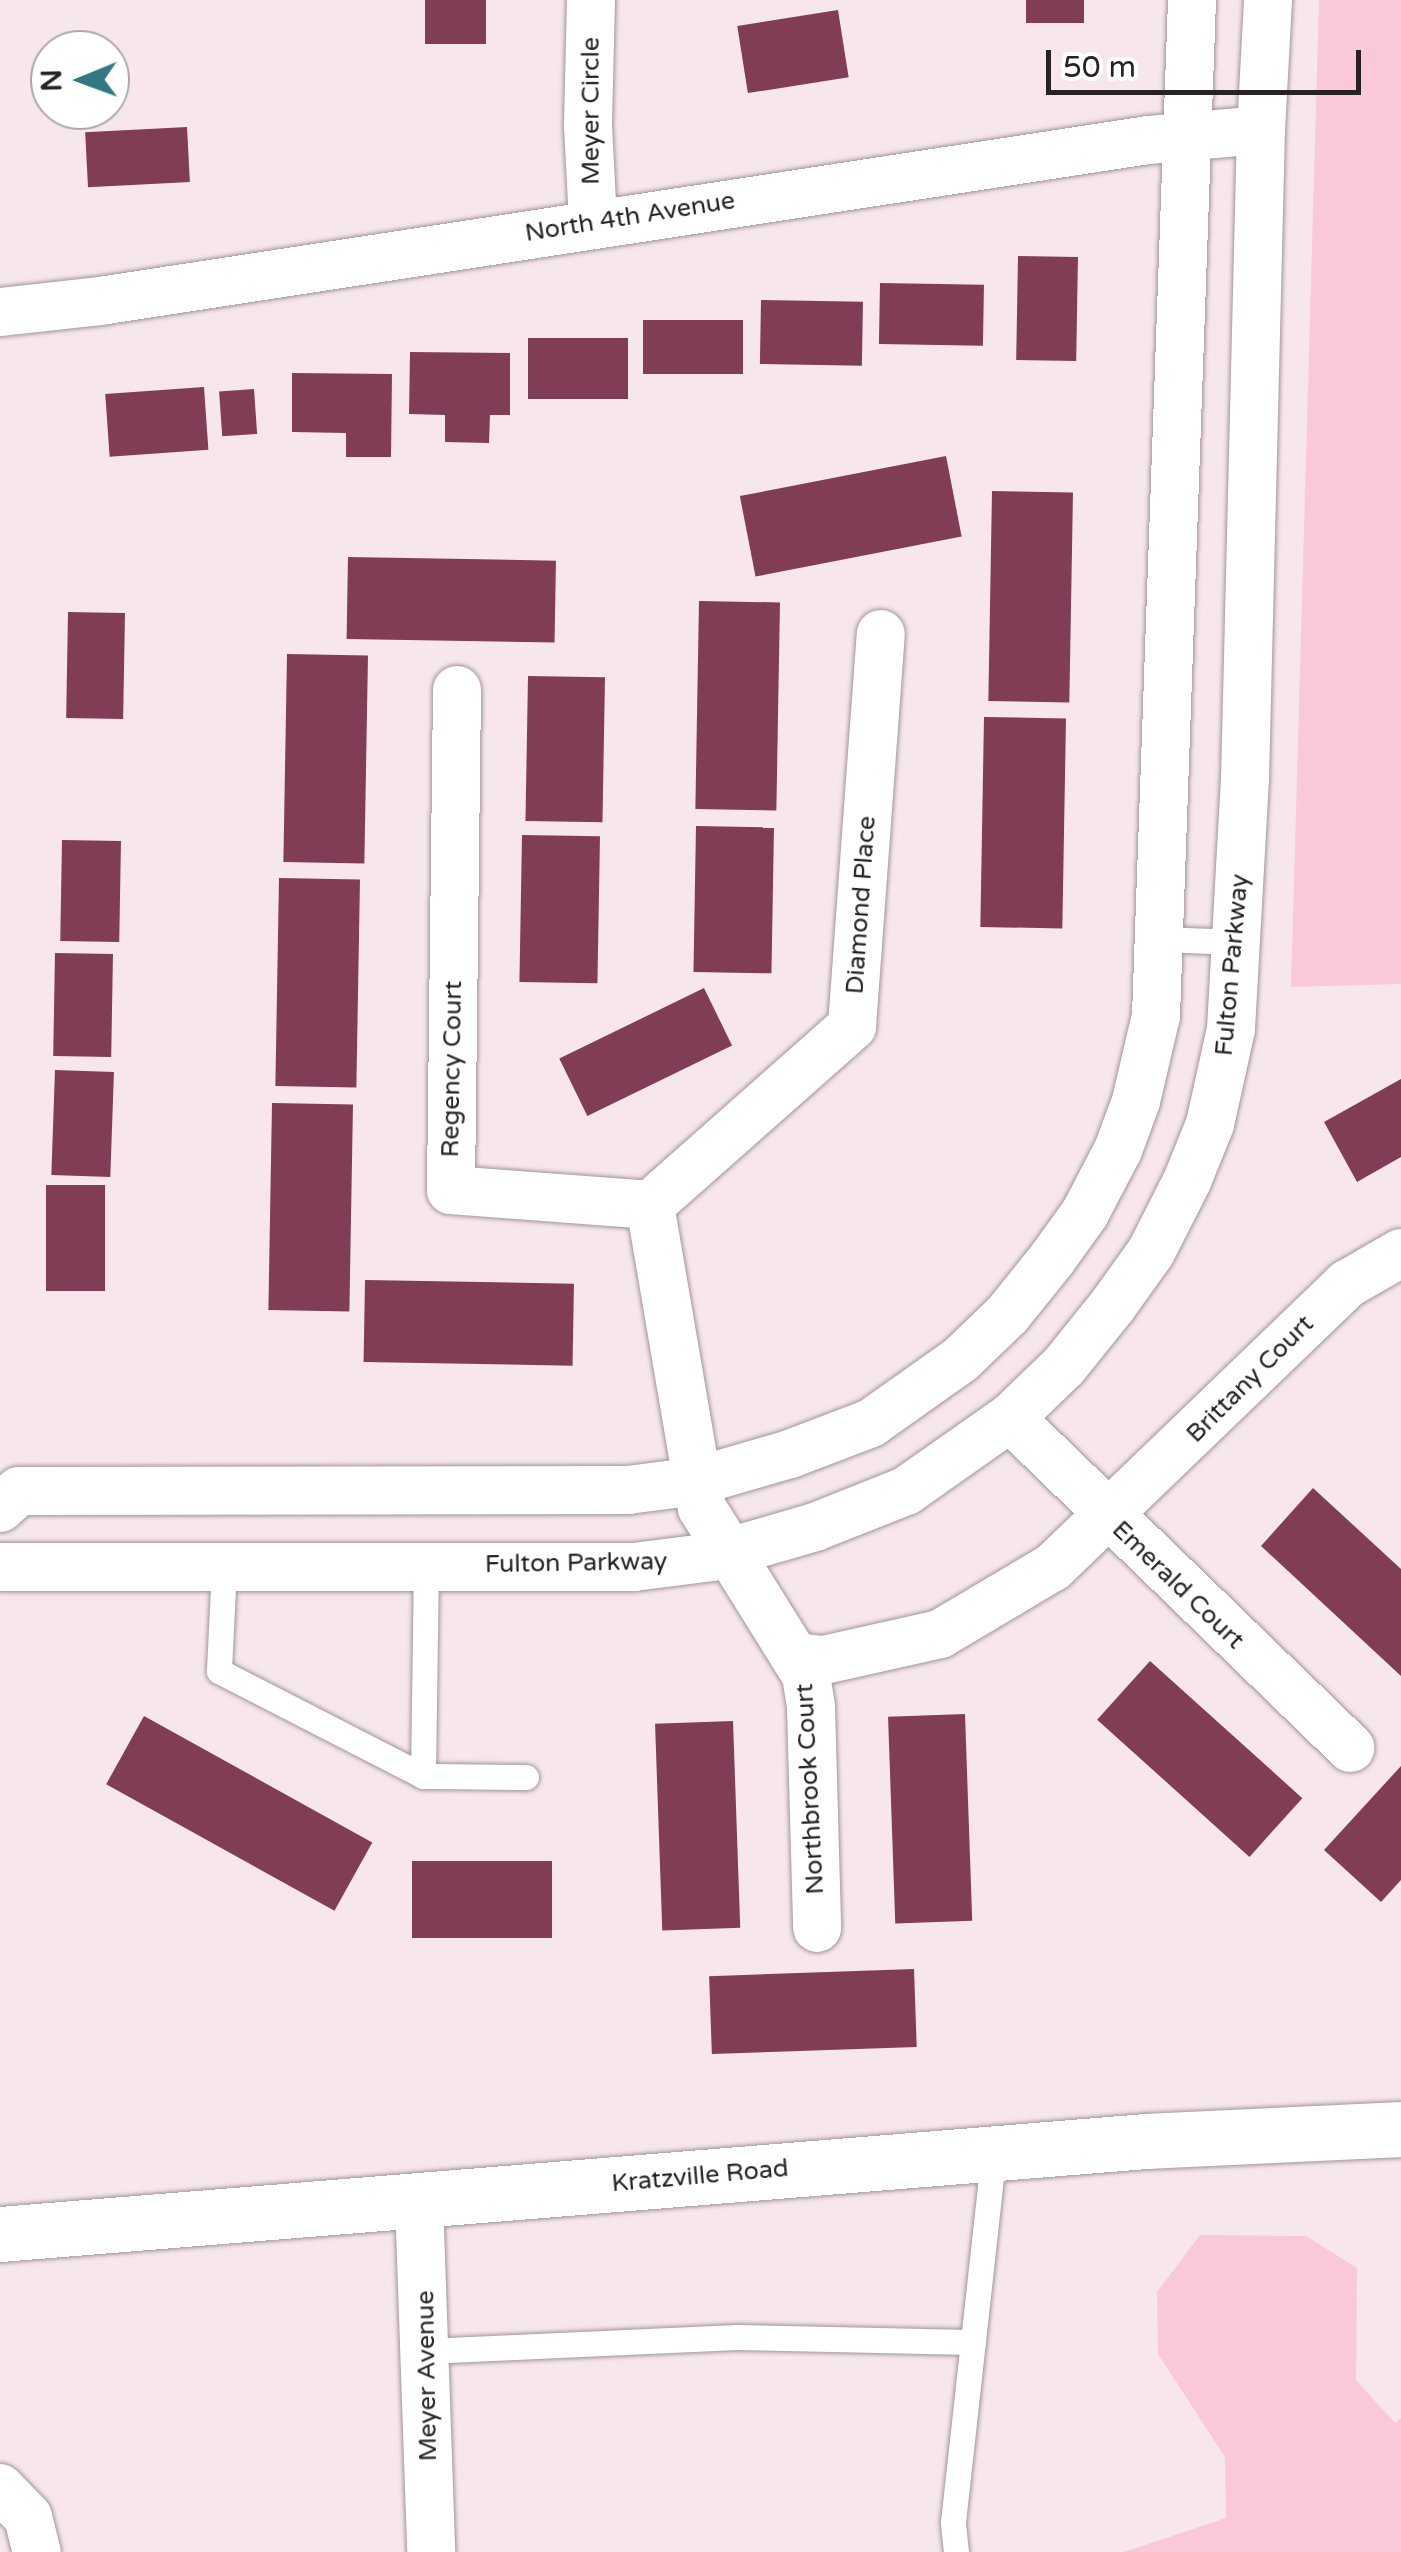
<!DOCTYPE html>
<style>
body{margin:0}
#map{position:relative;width:1401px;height:2552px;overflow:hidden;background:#f7e7eb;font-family:"Varela Round",sans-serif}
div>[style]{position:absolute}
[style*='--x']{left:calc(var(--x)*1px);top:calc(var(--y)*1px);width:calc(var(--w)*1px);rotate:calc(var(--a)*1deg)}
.green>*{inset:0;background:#f9c9d7}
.building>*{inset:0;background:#813d55;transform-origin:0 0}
.roads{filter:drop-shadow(0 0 2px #a29498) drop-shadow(0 0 2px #a29498)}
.service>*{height:25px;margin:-12.5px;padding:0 12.5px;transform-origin:12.5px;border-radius:12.5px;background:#fff}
.minor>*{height:48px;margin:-24px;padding:0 24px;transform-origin:24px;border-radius:24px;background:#fff}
.secondary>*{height:55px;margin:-27.5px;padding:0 27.5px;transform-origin:27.5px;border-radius:27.5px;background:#fff}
span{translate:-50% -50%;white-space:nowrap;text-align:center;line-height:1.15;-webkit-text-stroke:10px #fff;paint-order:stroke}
.street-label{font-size:25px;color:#282223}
.north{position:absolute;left:30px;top:30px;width:100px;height:100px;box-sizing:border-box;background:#fff;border:2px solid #a9a7a7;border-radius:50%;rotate:269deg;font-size:28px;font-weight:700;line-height:40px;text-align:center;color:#282223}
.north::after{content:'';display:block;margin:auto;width:35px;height:45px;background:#317883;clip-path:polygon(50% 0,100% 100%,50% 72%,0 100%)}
.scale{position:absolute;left:1046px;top:50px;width:315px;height:45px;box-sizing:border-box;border:5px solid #282223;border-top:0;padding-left:12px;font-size:30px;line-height:35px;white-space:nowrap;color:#282223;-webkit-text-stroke:8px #fff;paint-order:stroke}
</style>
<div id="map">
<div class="green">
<i style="clip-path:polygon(1319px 0,1401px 0,1401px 984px,1291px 987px)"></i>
<i style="clip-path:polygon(1200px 2235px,1306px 2236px,1357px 2268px,1356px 2380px,1395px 2423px,1401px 2418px,1401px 2552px,1124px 2552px,1226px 2518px,1225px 2457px,1158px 2354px,1157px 2292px)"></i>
</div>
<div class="building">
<i style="left:425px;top:0;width:61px;height:44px"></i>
<i style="left:1026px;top:0;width:58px;height:23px"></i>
<i style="left:838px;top:10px;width:68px;height:102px;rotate:81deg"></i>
<i style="left:187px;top:127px;width:55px;height:102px;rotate:87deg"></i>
<i style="left:1018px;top:256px;width:60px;height:104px;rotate:1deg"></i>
<i style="left:880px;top:283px;width:104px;height:61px;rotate:1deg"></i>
<i style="left:761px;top:300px;width:102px;height:64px;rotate:1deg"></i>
<i style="left:643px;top:320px;width:100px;height:54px"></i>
<i style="left:528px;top:338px;width:100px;height:61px"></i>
<i style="clip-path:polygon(410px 352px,510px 353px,510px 415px,490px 415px,489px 443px,445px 442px,445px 415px,409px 414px)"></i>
<i style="clip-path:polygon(292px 373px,392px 374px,391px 457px,346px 457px,346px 433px,292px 432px)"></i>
<i style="left:204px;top:387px;width:63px;height:99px;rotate:86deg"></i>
<i style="left:254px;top:389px;width:45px;height:35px;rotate:86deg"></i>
<i style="left:946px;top:456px;width:82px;height:210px;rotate:79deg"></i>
<i style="left:992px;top:491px;width:81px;height:210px;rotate:1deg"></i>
<i style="left:348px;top:557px;width:208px;height:82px;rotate:1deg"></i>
<i style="left:699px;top:601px;width:81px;height:208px;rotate:1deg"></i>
<i style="left:68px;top:612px;width:57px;height:106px;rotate:1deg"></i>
<i style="left:287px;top:654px;width:81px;height:208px;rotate:1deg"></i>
<i style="left:528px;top:676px;width:77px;height:145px;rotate:1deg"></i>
<i style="left:984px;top:717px;width:82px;height:210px;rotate:1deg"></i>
<i style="left:696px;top:826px;width:78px;height:146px;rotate:1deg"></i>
<i style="left:522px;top:835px;width:78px;height:147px;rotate:1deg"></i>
<i style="left:62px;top:840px;width:59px;height:101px;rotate:1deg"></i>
<i style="left:279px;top:878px;width:81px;height:208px;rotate:1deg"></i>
<i style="left:55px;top:953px;width:58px;height:103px;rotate:1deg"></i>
<i style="left:704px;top:988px;width:64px;height:161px;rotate:64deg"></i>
<i style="left:55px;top:1070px;width:59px;height:105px;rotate:2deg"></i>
<i style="clip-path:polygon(1401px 1079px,1401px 1157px,1357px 1182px,1324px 1122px)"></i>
<i style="left:272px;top:1103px;width:81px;height:207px;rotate:1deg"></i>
<i style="left:46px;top:1185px;width:59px;height:106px"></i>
<i style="left:365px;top:1280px;width:209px;height:82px;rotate:1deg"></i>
<i style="clip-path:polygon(1313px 1488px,1401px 1569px,1401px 1676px,1261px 1546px)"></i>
<i style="left:1150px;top:1661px;width:205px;height:79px;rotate:42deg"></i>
<i style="left:965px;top:1714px;width:207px;height:77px;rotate:88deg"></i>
<i style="left:144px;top:1716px;width:261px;height:78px;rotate:29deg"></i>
<i style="left:733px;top:1721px;width:207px;height:78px;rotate:88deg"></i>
<i style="clip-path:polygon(1401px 1766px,1401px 1880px,1381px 1902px,1324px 1850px)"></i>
<i style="left:412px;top:1861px;width:140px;height:77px"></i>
<i style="left:914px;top:1969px;width:78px;height:205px;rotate:88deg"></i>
</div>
<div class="roads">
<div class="service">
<i style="--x:1161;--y:939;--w:76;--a:2.3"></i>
<i style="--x:224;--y:1567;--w:104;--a:92.8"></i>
<i style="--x:219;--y:1671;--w:229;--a:27.2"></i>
<i style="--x:423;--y:1776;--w:103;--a:0.6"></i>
<i style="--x:423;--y:1776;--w:211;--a:-89.2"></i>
<i style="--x:426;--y:2351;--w:311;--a:-2.6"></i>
<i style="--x:737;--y:2337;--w:236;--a:1.2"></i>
<i style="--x:956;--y:2552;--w:30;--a:-96"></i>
<i style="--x:953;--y:2522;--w:371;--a:-83.7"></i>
</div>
<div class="minor">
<i style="--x:591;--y:0;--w:126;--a:91.4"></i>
<i style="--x:588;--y:126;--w:96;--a:87"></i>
<i style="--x:0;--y:312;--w:101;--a:-6.3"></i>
<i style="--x:100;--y:301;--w:1061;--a:-8.73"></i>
<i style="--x:1149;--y:140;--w:112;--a:-5.1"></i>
<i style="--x:457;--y:690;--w:500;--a:90.69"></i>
<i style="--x:451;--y:1190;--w:200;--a:4.3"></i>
<i style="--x:650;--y:1205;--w:307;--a:80.3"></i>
<i style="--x:702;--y:1508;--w:197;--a:58.1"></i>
<i style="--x:806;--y:1675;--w:33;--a:81"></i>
<i style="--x:811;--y:1708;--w:220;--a:88.4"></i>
<i style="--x:650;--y:1205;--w:270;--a:-41.5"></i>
<i style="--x:852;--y:1026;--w:393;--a:-85.8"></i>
<i style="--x:1010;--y:1418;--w:474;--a:44.1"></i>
<i style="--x:0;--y:1508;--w:25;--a:-42"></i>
<i style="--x:19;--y:1491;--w:609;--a:-0.09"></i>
<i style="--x:628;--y:1490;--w:70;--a:-7.4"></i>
<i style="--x:697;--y:1481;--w:97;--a:-16.2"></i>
<i style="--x:790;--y:1454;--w:87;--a:-20.9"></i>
<i style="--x:871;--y:1423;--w:109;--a:-35.3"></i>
<i style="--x:960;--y:1360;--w:65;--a:-43.8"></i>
<i style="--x:1007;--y:1315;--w:72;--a:-51.2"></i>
<i style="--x:1052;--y:1259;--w:57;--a:-54.3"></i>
<i style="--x:1085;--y:1213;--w:71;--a:-62.4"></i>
<i style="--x:1118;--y:1150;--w:52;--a:-69.8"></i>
<i style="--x:1136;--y:1101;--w:87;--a:-76.8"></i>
<i style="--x:1156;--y:1016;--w:1017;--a:-87.97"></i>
<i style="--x:0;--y:1567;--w:634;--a:0"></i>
<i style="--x:634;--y:1567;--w:79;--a:-7.3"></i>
<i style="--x:712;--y:1557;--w:107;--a:-16.2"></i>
<i style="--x:815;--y:1527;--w:98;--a:-21.6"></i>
<i style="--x:906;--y:1491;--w:127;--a:-35.1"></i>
<i style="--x:1010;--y:1418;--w:75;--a:-43.9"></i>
<i style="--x:1064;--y:1366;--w:78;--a:-51.2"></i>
<i style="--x:1113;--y:1305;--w:65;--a:-54.4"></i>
<i style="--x:1151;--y:1252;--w:80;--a:-63.1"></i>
<i style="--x:1187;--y:1181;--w:61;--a:-68"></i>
<i style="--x:1210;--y:1124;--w:97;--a:-77.5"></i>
<i style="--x:1231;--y:1029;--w:250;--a:-86.8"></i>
<i style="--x:1245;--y:779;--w:649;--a:-88.59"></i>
<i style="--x:1261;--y:130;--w:130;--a:-86.9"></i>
<i style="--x:795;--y:1657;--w:29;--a:6"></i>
<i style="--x:824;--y:1660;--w:119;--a:-12.6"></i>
<i style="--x:940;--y:1634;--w:131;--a:-30.7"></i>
<i style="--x:1053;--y:1567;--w:408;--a:-43.9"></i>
<i style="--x:1347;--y:1284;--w:62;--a:-29.9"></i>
<i style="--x:419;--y:2201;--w:351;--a:88"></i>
<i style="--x:0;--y:2488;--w:40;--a:46"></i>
<i style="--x:28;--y:2517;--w:36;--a:76"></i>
</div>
<div class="secondary">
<i style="--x:0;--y:2234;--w:1150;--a:-4.64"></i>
<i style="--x:1146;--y:2141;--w:255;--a:-2.7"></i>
</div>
</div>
<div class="street-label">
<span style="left:591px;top:111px;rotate:-90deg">Meyer Circle</span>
<span style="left:630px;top:217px;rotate:-9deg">North 4th Avenue</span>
<span style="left:861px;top:905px;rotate:-86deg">Diamond Place</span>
<span style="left:1232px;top:965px;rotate:-85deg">Fulton Parkway</span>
<span style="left:452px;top:1069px;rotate:-89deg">Regency Court</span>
<span style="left:1250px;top:1379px;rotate:-45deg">Brittany Court</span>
<span style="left:576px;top:1563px;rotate:-1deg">Fulton Parkway</span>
<span style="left:1178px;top:1585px;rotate:44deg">Emerald Court</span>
<span style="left:810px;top:1789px;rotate:-93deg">Northbrook Court</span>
<span style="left:700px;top:2176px;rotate:-5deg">Kratzville Road</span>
<span style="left:427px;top:2376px;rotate:-91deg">Meyer Avenue</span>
</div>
<div class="north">N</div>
<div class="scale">50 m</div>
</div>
